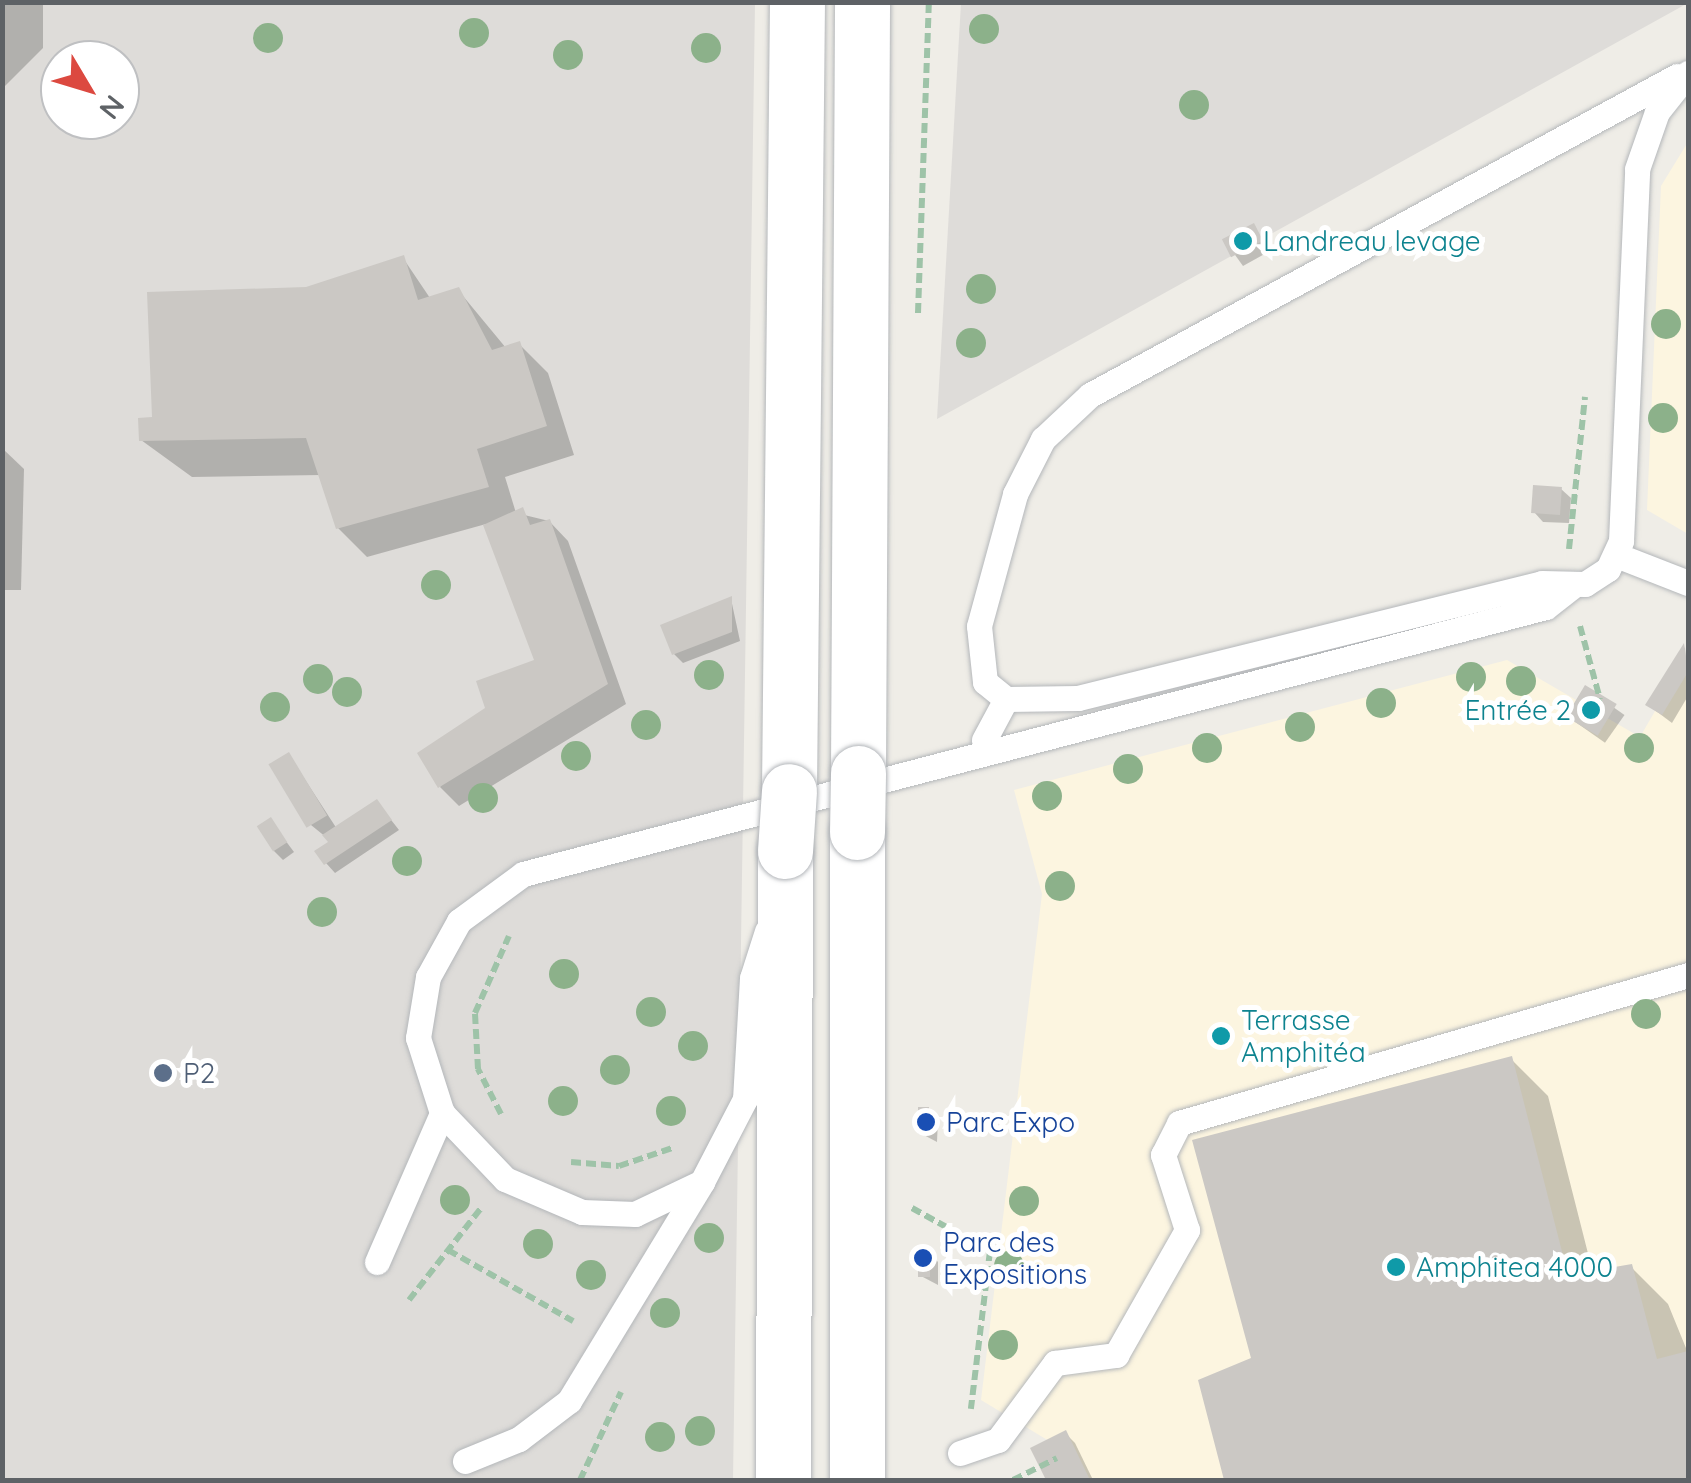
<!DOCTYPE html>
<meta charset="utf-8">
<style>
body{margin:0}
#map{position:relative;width:1691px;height:1483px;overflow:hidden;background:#efede7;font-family:Quicksand,sans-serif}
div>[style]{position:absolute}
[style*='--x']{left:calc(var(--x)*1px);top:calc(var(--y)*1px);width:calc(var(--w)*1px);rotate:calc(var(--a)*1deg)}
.commercial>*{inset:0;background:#fcf5e0}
.industrial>*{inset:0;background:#dedcd9}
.shadow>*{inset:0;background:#0003;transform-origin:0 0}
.building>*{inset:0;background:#cbc8c4;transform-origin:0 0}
.path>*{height:6px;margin-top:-3px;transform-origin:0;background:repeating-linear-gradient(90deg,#9ec3a8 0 10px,transparent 0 15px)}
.roads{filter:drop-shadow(0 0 2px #b4b7ba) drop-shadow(0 0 2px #b4b7ba)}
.service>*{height:25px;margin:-12.5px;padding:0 12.5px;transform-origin:12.5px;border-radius:12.5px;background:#fff}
.secondary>*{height:55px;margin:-27.5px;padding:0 27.5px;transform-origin:27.5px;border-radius:27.5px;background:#fff}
.bridges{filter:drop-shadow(0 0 2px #b3b6ba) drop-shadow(0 0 2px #b3b6ba)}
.secondary-bridge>*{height:55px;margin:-27.5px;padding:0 27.5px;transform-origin:27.5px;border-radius:27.5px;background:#fff}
.trees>*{width:30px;height:30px;margin:-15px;border-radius:50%;background:#8cb18a}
.dots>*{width:28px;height:28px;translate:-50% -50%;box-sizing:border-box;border:5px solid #fff;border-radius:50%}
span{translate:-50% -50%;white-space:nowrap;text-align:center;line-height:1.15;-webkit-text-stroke:10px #fff;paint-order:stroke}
.culture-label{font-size:28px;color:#0d838f}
.left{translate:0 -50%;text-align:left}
.right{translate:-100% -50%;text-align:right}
.service-label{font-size:28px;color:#4e5e75}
.transit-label{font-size:28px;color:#164399}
.frame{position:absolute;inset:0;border:5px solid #5e6266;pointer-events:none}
.north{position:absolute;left:40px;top:40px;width:100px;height:100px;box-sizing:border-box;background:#fff;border:2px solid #bfc0c2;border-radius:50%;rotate:128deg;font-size:28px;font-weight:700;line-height:40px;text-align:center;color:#5e6266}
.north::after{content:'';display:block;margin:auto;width:35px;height:45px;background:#dc4940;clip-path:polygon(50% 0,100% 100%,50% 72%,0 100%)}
</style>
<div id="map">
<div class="commercial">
<i style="clip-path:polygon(1688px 142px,1688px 534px,1647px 510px,1661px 186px)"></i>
<i style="clip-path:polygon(1688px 654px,1688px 1480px,1069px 1480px,1049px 1441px,981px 1400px,1042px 894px,1014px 790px,1507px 660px,1640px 737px)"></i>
</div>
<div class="industrial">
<i style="clip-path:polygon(evenodd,3px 3px,755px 3px,733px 1480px,3px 1480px,3px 3px,60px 60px,120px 60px,120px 120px,60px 120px,60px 60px)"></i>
<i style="clip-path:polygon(961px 3px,1688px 3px,937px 419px)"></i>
</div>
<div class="shadow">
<i style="clip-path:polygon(2px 2px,43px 2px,43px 48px,2px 89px)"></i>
<i style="clip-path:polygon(1253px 226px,1270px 251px,1243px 266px,1225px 241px)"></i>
<i style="clip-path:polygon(403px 258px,430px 298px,458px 290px,506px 348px,519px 344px,548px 373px,574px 455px,505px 477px,516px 513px,549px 521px,568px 541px,626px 704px,459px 806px,440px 787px,488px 709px,537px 662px,486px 524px,367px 557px,338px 528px,321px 475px,192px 477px,141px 440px,151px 419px,307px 290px)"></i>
<i style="clip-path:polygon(2px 448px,24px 469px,21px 590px,2px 590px)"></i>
<i style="clip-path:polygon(1561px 489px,1571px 498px,1569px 523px,1543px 522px,1534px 512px)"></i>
<i style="clip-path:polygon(731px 599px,740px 641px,683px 663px,674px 654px)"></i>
<i style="clip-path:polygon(1685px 647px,1688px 696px,1672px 723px,1648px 705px)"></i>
<i style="left:1586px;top:688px;width:47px;height:34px;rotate:35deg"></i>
<i style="clip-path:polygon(289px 755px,337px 829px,377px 802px,399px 830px,335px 873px,326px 863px,332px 842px,311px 825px)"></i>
<i style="clip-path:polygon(270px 820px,294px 852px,283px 860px,274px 851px)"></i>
<i style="clip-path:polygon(1511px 1059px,1548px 1096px,1593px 1273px,1631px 1267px,1668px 1304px,1688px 1353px,1688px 1480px,1227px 1480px,1201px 1381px,1254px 1359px)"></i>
<i style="clip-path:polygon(928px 1110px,938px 1119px,937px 1142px,920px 1133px)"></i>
<i style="clip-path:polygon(929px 1252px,938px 1262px,938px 1285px,921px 1276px)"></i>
<i style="clip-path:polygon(1065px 1433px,1075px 1443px,1093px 1480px,1049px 1480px,1033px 1449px)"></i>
</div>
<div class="building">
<i style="left:1254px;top:223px;width:20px;height:36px;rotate:63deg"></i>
<i style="clip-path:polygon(404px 255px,418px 300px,459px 287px,492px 350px,520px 341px,547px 426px,477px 449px,489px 487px,336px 529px,306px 438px,139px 441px,138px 418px,152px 417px,147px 292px,306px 287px)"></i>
<i style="left:1533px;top:485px;width:29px;height:28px;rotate:4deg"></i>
<i style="clip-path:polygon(523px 507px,530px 525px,550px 519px,608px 684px,438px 788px,417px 753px,485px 708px,476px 681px,534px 660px,483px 525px)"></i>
<i style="clip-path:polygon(732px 596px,732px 632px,672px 655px,660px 625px)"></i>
<i style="clip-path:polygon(1684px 643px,1688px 672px,1662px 715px,1645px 705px)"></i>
<i style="left:1585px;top:685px;width:37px;height:37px;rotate:31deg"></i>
<i style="left:289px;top:752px;width:74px;height:24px;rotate:59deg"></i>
<i style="clip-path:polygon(377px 799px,392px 820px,324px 865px,314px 851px,328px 842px,322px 835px)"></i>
<i style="left:271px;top:817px;width:30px;height:17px;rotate:57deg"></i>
<i style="clip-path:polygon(1512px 1056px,1568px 1275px,1632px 1264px,1657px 1359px,1688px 1351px,1688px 1480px,1224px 1480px,1198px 1380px,1251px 1358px,1192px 1140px)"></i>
<i style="left:918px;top:1107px;width:11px;height:27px"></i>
<i style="left:918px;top:1250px;width:12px;height:27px"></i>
<i style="clip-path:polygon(1066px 1430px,1090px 1480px,1046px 1480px,1030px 1448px)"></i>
</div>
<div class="path">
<i style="--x:918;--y:313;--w:311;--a:-88"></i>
<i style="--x:1569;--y:549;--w:153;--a:-84"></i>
<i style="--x:1580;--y:626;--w:76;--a:74.7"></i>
<i style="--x:1600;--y:699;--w:13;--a:122"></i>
<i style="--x:501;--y:1114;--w:51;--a:-117.1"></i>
<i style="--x:478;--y:1069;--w:56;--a:-93.1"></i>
<i style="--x:475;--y:1013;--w:84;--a:-66.2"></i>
<i style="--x:571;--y:1162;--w:48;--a:4.8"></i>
<i style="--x:619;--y:1166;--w:59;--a:-18.7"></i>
<i style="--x:912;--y:1208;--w:89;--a:28.9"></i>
<i style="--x:990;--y:1251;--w:159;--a:96.9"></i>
<i style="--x:448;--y:1250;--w:144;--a:29.6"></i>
<i style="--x:409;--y:1300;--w:118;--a:-51.9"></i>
<i style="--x:580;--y:1480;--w:97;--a:-65"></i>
<i style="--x:1013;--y:1480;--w:49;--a:-26.6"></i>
</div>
<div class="roads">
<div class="service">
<i style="--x:1616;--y:555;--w:77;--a:21.3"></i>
<i style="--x:1006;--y:699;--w:27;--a:-141"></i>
<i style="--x:985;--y:682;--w:56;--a:-96.1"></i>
<i style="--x:979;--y:626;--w:137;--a:-74.7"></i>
<i style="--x:1015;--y:494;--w:62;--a:-63"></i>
<i style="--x:1043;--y:439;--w:64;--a:-43.1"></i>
<i style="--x:1090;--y:395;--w:668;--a:-28.52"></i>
<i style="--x:984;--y:740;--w:47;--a:-61.8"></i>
<i style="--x:1006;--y:699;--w:72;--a:-0.8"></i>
<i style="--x:1078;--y:698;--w:478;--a:-13.9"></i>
<i style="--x:1542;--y:583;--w:43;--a:1.3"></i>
<i style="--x:1585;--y:584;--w:27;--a:-33"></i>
<i style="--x:1608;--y:569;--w:31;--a:-65"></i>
<i style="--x:1621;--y:541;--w:372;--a:-87.5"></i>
<i style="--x:1637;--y:169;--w:60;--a:-70.7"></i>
<i style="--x:1657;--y:112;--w:50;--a:-51.5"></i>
<i style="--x:767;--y:931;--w:49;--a:107.7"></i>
<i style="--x:752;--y:978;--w:121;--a:93.3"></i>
<i style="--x:745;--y:1099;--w:93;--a:117.4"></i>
<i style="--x:702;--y:1182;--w:74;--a:154.5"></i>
<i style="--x:635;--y:1214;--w:53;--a:-177.8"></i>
<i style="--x:582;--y:1212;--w:84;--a:-156.8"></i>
<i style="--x:505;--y:1179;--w:91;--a:-133.7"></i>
<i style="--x:442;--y:1113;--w:79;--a:-107.7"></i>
<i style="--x:418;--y:1038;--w:62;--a:-80.7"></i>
<i style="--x:428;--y:977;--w:64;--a:-61"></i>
<i style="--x:459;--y:921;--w:79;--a:-36.3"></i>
<i style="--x:523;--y:874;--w:1057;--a:-14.63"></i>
<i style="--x:1546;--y:607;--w:33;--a:-38"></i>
<i style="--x:377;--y:1262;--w:163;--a:-66.4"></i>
<i style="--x:960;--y:1453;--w:40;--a:-18.9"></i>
<i style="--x:998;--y:1440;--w:96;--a:-53.5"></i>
<i style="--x:1055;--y:1363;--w:62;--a:-7.5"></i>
<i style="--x:1116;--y:1355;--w:144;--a:-60.4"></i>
<i style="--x:1187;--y:1230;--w:79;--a:-107.7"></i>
<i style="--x:1163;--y:1155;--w:36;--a:-63"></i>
<i style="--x:1179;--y:1123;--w:530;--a:-16.21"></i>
<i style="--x:465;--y:1461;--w:58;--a:-22.2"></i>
<i style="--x:519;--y:1439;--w:63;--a:-37.2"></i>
<i style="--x:569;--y:1401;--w:256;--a:-58.7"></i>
</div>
<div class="secondary">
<i style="--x:858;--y:773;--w:771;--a:-89.7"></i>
<i style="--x:789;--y:791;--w:789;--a:-89.42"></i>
<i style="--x:783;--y:1480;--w:629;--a:-89.82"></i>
<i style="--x:857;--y:1480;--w:648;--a:-90"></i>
</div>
</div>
<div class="bridges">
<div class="secondary-bridge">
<i style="--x:857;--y:832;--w:59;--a:-89"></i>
<i style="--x:785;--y:851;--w:60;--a:-86.2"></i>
</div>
</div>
<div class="trees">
<i style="left:984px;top:29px"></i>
<i style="left:474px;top:33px"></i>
<i style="left:268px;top:38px"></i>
<i style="left:706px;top:48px"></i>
<i style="left:568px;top:55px"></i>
<i style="left:1194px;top:105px"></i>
<i style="left:981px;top:289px"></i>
<i style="left:1666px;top:324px"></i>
<i style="left:971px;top:343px"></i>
<i style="left:1663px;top:418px"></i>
<i style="left:436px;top:585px"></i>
<i style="left:709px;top:675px"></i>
<i style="left:1471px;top:677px"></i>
<i style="left:318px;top:679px"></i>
<i style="left:1521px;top:681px"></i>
<i style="left:347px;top:692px"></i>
<i style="left:1381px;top:703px"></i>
<i style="left:275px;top:707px"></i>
<i style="left:646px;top:725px"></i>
<i style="left:1300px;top:727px"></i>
<i style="left:1207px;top:748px"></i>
<i style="left:1639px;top:748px"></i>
<i style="left:576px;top:756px"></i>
<i style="left:1128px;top:769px"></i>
<i style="left:1047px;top:796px"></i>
<i style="left:483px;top:798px"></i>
<i style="left:407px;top:861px"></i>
<i style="left:1060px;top:886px"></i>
<i style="left:322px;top:912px"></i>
<i style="left:564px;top:974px"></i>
<i style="left:651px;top:1012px"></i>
<i style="left:1646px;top:1014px"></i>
<i style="left:693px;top:1046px"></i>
<i style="left:615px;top:1070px"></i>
<i style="left:563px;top:1101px"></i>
<i style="left:671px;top:1111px"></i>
<i style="left:455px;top:1200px"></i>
<i style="left:1024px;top:1201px"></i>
<i style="left:709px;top:1238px"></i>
<i style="left:538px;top:1244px"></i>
<i style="left:1009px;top:1266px"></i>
<i style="left:591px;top:1275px"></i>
<i style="left:665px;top:1313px"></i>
<i style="left:1003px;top:1345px"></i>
<i style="left:700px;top:1431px"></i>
<i style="left:660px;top:1437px"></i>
</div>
<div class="dots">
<i style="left:1243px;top:241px;background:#0f9aa8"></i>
<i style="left:1591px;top:710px;background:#0f9aa8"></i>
<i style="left:1221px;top:1036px;background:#0f9aa8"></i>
<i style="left:163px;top:1073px;background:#5c6f8a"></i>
<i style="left:926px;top:1122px;background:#1a4fb4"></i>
<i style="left:923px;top:1258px;background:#1a4fb4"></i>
<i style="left:1396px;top:1267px;background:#0f9aa8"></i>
</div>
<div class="culture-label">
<span class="left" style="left:1263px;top:241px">Landreau levage</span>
<span class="right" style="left:1571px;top:710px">Entrée 2</span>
<span class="left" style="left:1241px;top:1036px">Terrasse<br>Amphitéa</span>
<span class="left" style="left:1416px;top:1267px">Amphitea 4000</span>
</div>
<div class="service-label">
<span class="left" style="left:183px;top:1073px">P2</span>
</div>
<div class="transit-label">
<span class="left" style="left:946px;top:1122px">Parc Expo</span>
<span class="left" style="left:943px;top:1258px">Parc des<br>Expositions</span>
</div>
<div class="frame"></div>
<div class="north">N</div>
</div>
